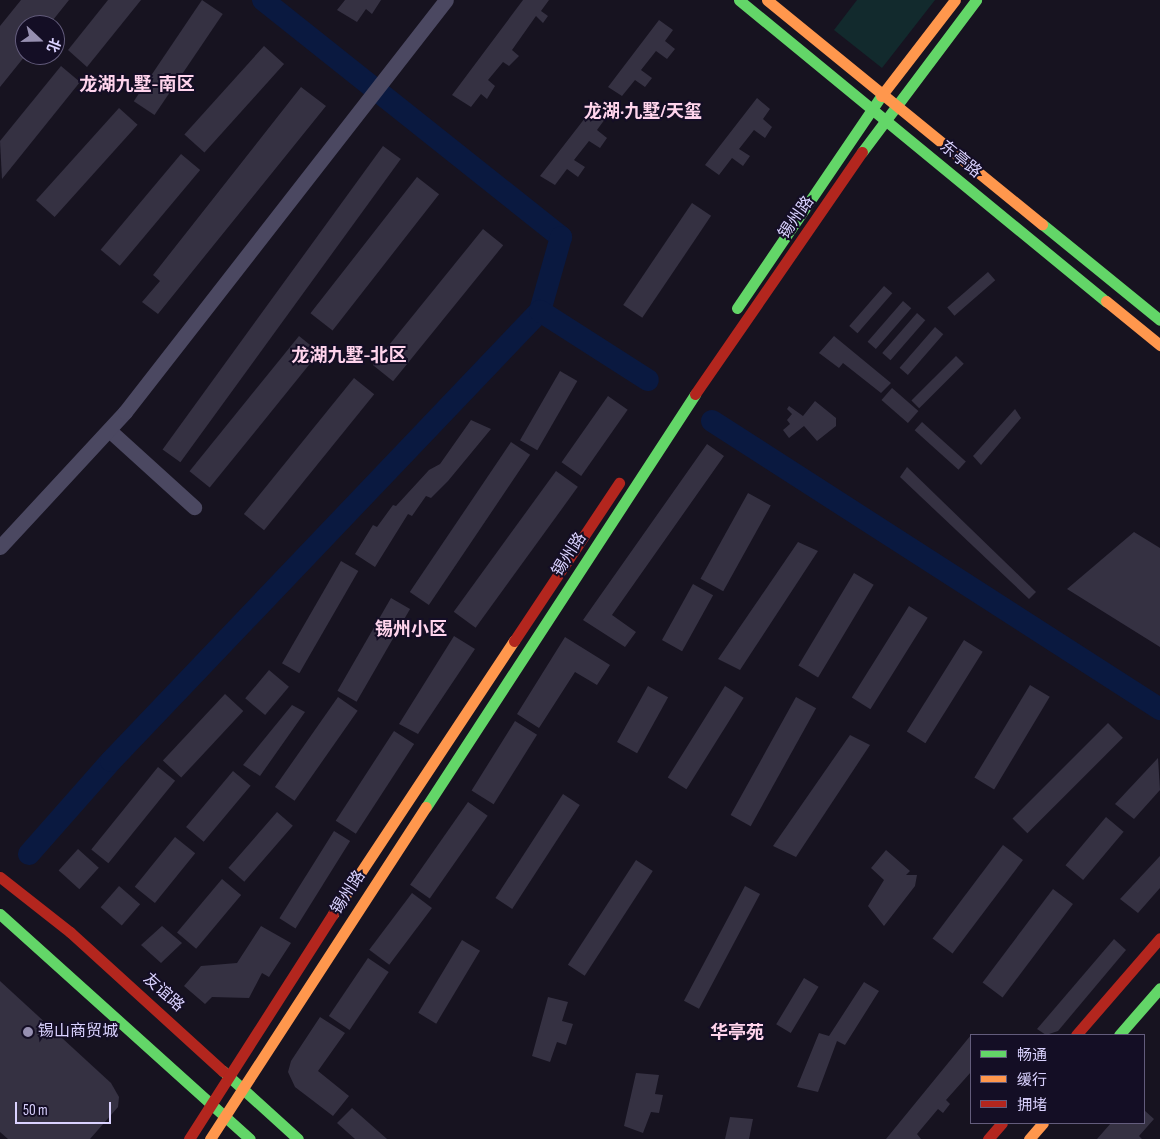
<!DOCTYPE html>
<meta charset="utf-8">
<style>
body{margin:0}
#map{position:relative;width:1160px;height:1139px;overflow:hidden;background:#171320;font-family:"Sofia Sans Condensed","Noto Sans SC",sans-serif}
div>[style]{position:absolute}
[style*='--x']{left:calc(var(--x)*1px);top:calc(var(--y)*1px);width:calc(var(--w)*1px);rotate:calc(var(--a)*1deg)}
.green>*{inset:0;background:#122a2d}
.river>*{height:22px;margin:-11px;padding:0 11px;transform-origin:11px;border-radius:11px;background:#0a1940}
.building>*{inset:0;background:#353142;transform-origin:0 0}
.street>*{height:15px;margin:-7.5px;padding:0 7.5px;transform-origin:7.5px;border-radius:7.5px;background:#4b4861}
.fast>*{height:11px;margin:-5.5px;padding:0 5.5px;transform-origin:5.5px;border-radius:5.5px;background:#63d668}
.slow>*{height:11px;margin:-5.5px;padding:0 5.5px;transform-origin:5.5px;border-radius:5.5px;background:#ff974d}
.jam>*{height:11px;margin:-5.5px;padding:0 5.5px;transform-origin:5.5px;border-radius:5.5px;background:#b3261e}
.dots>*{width:14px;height:14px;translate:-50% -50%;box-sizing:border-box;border:2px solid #140e25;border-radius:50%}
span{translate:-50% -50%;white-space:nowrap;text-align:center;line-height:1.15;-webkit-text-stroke:4px #140e25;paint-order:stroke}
.street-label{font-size:16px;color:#dad2ff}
.poi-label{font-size:16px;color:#dad2ff}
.left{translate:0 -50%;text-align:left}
.neighbourhood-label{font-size:18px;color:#ffd4ec;font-weight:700}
.legend{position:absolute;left:970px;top:1034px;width:175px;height:90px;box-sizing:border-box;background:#140e25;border:1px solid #635c7c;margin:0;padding:6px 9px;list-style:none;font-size:15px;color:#dad2ff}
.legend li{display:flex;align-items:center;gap:10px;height:25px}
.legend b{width:25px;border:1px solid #635c7c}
.north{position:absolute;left:15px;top:15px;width:50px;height:50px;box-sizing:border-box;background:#140e25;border:1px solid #635c7c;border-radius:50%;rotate:111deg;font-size:14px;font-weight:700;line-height:20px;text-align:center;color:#dad2ff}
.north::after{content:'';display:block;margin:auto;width:18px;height:22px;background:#968fb1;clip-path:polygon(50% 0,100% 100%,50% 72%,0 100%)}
.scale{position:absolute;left:15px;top:1102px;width:96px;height:22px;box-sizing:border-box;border:2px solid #dad2ff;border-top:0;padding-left:6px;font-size:15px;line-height:18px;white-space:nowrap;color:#dad2ff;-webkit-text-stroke:4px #140e25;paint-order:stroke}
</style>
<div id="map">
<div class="green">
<i style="clip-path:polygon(857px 0,935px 0,882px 68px,834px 30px)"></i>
</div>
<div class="river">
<i style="--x:263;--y:0;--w:381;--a:38.5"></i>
<i style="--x:561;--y:237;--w:77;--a:105.8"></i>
<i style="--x:712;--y:421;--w:533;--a:32.74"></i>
<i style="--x:29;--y:854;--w:124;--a:-48.6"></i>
<i style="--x:111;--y:761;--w:622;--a:-46.37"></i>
<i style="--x:540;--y:311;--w:128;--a:32.6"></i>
</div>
<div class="building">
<i style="clip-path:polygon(21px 0,69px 0,49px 25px,25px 25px,25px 56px,0 87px,0 26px)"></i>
<i style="clip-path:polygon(108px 0,141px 0,87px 67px,68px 50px)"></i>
<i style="left:202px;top:0;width:25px;height:122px;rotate:34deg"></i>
<i style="clip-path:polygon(345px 0,381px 0,372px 14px,366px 9px,357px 22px,337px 10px)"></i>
<i style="clip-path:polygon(523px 0,549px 0,541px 11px,548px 16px,543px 23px,536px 16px,512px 50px,519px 56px,509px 66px,503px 62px,488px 80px,495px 86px,487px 99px,481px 94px,471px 107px,452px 95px)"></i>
<i style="clip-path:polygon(659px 20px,673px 30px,665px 41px,675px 49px,667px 59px,656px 51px,641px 70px,652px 78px,645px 87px,635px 80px,622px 96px,608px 87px)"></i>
<i style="left:264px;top:46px;width:27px;height:119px;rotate:42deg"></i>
<i style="clip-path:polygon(61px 66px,80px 82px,2px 179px,0 141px)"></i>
<i style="clip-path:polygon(301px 87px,326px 106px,158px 314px,142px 302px,160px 281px,153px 275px)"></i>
<i style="clip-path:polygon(757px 98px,770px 109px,763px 119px,772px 127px,765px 138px,754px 130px,739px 149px,750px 156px,743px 166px,732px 158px,719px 175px,705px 165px)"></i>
<i style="left:119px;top:108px;width:25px;height:124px;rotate:42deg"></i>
<i style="clip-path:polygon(592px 109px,605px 119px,597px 130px,607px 138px,600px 148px,589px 141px,574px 160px,585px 167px,578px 177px,567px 169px,555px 185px,540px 176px)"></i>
<i style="left:383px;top:146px;width:22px;height:375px;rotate:36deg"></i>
<i style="left:181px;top:154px;width:25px;height:125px;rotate:40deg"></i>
<i style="left:417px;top:177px;width:28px;height:173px;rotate:38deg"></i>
<i style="left:692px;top:203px;width:23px;height:123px;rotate:34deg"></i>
<i style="left:483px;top:229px;width:26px;height:175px;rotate:39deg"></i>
<i style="left:988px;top:272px;width:11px;height:54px;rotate:49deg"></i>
<i style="left:884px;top:286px;width:11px;height:53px;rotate:41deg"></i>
<i style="left:903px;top:301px;width:11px;height:54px;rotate:41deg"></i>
<i style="left:917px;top:313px;width:11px;height:53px;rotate:41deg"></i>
<i style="left:935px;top:327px;width:11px;height:54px;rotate:41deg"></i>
<i style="left:299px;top:336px;width:26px;height:174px;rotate:39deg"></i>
<i style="clip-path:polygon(834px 336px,891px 383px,881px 393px,843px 363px,839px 368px,819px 353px)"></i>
<i style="left:956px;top:356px;width:11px;height:63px;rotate:45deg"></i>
<i style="left:560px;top:371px;width:20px;height:80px;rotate:30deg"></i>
<i style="left:354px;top:378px;width:26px;height:175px;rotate:39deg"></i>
<i style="left:892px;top:388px;width:35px;height:16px;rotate:41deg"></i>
<i style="left:608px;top:396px;width:24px;height:81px;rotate:35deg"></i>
<i style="clip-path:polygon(815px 401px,836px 418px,836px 426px,817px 441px,804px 426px,789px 438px,783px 430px,790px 424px,787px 420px,792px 414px,787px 409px,789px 406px,803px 416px)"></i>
<i style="clip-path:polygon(1015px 409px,1021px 418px,981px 465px,973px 456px)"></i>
<i style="clip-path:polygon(471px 420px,491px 429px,448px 481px,431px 498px,426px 496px,412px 516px,408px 514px,375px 567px,355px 554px,373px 525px,377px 527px,393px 505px,396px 506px,429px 470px,440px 464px)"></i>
<i style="left:922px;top:422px;width:59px;height:11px;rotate:42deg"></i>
<i style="left:511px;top:442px;width:23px;height:181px;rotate:34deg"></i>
<i style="clip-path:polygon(707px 444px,724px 456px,612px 615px,636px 632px,625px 647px,583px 620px)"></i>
<i style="clip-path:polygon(907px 467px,1036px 592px,1029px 599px,900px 477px)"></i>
<i style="left:556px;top:471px;width:27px;height:174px;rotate:36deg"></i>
<i style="left:748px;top:493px;width:26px;height:98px;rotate:29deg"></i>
<i style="clip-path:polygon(1134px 532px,1160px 548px,1160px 647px,1067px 589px)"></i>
<i style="clip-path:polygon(798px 542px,818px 551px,740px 670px,718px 659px)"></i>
<i style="left:341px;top:561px;width:20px;height:118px;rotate:30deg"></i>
<i style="left:854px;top:573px;width:23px;height:108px;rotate:31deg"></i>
<i style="left:693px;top:584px;width:23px;height:64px;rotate:29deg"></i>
<i style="left:391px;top:598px;width:22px;height:107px;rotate:30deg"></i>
<i style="left:909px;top:606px;width:22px;height:108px;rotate:32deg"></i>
<i style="clip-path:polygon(454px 636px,475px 649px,418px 734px,399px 724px)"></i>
<i style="clip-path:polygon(565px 637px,610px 665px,597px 685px,575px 672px,539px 728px,517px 714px)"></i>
<i style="left:964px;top:640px;width:22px;height:108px;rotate:32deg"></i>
<i style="left:269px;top:670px;width:26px;height:37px;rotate:40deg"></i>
<i style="left:1030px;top:685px;width:23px;height:108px;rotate:31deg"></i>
<i style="left:648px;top:686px;width:23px;height:64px;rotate:29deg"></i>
<i style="left:725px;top:686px;width:22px;height:108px;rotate:32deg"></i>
<i style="left:225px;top:694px;width:25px;height:91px;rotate:43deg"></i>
<i style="left:338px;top:697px;width:24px;height:110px;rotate:35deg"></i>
<i style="left:796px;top:697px;width:23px;height:135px;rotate:29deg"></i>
<i style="clip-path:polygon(292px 705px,305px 712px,260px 776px,243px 765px)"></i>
<i style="left:515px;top:721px;width:26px;height:82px;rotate:32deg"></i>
<i style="left:1108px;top:723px;width:21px;height:135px;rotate:45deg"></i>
<i style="left:394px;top:731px;width:24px;height:107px;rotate:33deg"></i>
<i style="clip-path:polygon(850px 735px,870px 745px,796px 857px,773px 846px)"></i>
<i style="clip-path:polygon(1158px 758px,1160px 790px,1134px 819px,1115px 804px)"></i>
<i style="left:158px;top:767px;width:22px;height:106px;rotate:39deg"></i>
<i style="left:233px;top:771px;width:23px;height:73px;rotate:40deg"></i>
<i style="left:563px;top:794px;width:20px;height:124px;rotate:33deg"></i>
<i style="left:468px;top:802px;width:24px;height:101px;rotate:35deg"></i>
<i style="left:277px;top:812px;width:21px;height:74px;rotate:41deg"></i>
<i style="left:1106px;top:817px;width:23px;height:63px;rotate:40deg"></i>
<i style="left:334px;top:831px;width:19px;height:103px;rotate:32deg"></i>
<i style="left:175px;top:837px;width:26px;height:64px;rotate:39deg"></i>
<i style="left:1003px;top:845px;width:25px;height:117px;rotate:37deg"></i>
<i style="left:78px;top:849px;width:28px;height:29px;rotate:42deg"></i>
<i style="clip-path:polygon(886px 850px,910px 871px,906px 875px,917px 875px,915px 886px,884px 926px,868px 906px,884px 880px,871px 868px)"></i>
<i style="clip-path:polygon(1160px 856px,1160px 888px,1138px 913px,1120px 899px)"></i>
<i style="left:636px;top:860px;width:20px;height:125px;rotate:33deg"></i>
<i style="left:222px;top:879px;width:25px;height:70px;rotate:40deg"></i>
<i style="left:119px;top:886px;width:28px;height:28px;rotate:41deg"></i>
<i style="left:745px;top:886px;width:17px;height:130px;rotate:28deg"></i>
<i style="left:1053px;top:889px;width:25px;height:117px;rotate:37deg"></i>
<i style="left:412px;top:893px;width:25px;height:71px;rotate:37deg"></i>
<i style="clip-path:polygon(162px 926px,182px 943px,161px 963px,141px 945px)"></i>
<i style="clip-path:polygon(261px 926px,291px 943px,269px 977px,262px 973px,249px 998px,212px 997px,205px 1004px,184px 986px,201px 966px,237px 963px)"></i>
<i style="clip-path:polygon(1114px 939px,1126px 950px,1058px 1031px,1046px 1035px,1037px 1029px)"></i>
<i style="left:462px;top:940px;width:21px;height:85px;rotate:31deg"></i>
<i style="left:368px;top:958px;width:25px;height:70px;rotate:34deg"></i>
<i style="left:804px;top:978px;width:17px;height:54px;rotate:31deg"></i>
<i style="clip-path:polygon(0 981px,111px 1083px,119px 1097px,118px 1107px,90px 1139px,8px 1139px,0 1132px)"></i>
<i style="clip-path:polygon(864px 982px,879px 991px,845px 1045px,837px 1041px,818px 1092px,797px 1087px,819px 1033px,829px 1036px)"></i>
<i style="clip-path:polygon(548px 997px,568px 1002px,562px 1021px,573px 1024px,566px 1045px,557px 1042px,550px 1062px,532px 1056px)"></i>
<i style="clip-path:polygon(320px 1017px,345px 1033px,318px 1071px,349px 1096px,333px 1116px,295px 1087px,288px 1072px,291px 1061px)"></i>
<i style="clip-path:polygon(971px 1035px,971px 1072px,946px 1100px,950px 1104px,943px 1113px,938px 1109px,917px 1134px,921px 1139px,886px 1139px)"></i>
<i style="clip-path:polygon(636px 1073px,659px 1075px,655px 1094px,663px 1095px,659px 1113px,651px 1112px,643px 1133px,624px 1126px)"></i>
<i style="clip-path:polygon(352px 1108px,387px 1139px,355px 1139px,337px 1123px)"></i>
<i style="clip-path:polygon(1144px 1110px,1154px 1119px,1139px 1136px,1142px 1139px,1097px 1139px,1111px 1123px,1144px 1123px)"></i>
<i style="clip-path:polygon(730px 1117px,753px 1119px,749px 1139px,725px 1139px)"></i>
</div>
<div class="street">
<i style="--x:109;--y:430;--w:115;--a:42.2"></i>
<i style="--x:0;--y:547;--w:184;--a:-47.2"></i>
<i style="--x:125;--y:412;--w:522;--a:-52.08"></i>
</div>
<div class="fast">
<i style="--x:739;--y:0;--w:475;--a:39.4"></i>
<i style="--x:862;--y:152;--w:190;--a:-53.1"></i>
<i style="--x:1042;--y:224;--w:152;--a:39.1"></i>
<i style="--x:737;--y:308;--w:256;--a:-55.8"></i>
<i style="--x:426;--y:807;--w:493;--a:-56.9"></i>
<i style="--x:0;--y:914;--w:336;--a:42"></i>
<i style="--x:1119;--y:1035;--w:62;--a:-48.9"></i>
<i style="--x:223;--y:1071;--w:101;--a:42.2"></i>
</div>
<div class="slow">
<i style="--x:767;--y:0;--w:355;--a:39.2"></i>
<i style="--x:881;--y:96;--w:121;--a:-52.4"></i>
<i style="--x:1106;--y:301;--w:70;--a:39.2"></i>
<i style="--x:333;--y:914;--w:328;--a:-56.5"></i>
<i style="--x:210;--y:1139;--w:396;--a:-57"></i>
<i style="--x:1029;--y:1139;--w:21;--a:-49"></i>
</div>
<div class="jam">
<i style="--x:695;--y:394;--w:294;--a:-55.4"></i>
<i style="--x:514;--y:641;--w:190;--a:-56.4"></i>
<i style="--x:0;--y:877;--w:89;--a:38.2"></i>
<i style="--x:70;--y:932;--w:207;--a:42.3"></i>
<i style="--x:1076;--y:1035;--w:128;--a:-49.1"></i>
<i style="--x:189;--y:1139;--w:267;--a:-57.4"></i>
<i style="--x:988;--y:1139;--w:21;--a:-49"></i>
</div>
<div class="dots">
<i style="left:28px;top:1032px;background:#968fb1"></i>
</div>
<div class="street-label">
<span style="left:960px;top:160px;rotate:39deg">东亭路</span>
<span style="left:797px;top:218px;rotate:-55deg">锡州路</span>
<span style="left:570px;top:555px;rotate:-57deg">锡州路</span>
<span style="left:349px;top:893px;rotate:-57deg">锡州路</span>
<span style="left:163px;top:993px;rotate:42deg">友谊路</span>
</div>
<div class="poi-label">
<span class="left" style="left:38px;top:1032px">锡山商贸城</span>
</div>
<div class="neighbourhood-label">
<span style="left:137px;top:85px">龙湖九墅-南区</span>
<span style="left:643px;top:112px">龙湖·九墅/天玺</span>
<span style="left:349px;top:356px">龙湖九墅-北区</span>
<span style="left:411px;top:630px">锡州小区</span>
<span style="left:737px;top:1033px">华亭苑</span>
</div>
<ul class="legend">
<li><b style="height:6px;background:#63d668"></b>畅通</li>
<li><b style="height:6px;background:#ff974d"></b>缓行</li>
<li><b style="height:6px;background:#b3261e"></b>拥堵</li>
</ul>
<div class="north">北</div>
<div class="scale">50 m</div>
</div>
